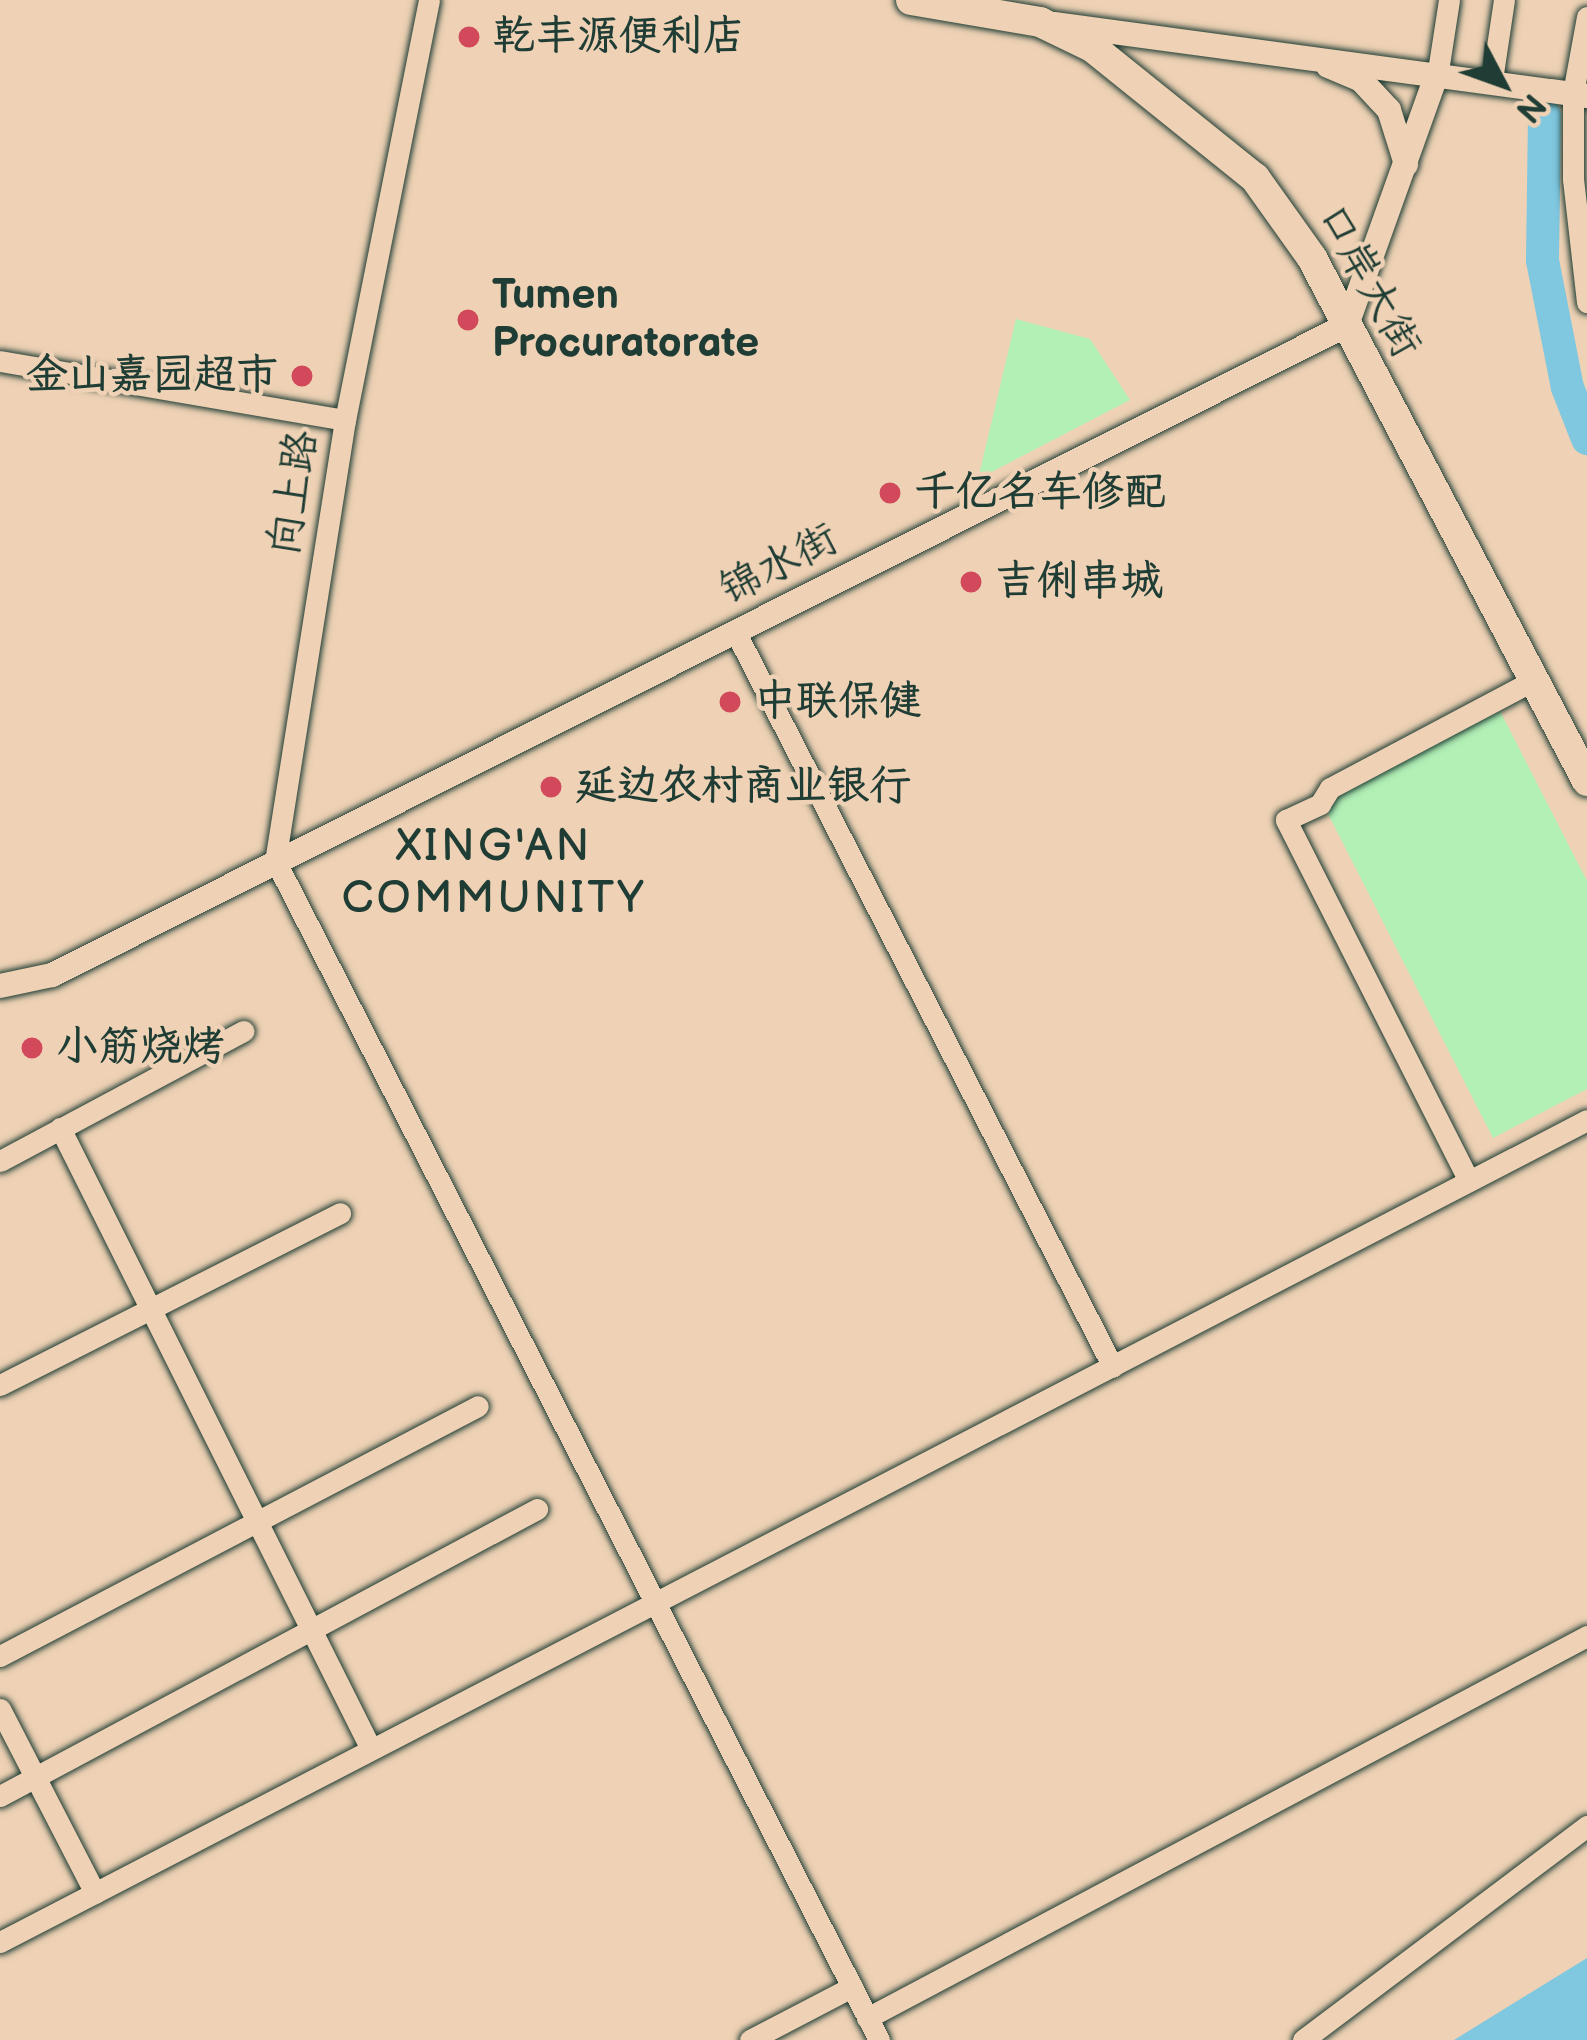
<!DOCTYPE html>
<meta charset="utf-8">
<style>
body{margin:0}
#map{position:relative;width:1587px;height:2040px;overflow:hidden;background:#efd2b5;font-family:"Balsamiq Sans","LXGW WenKai TC",sans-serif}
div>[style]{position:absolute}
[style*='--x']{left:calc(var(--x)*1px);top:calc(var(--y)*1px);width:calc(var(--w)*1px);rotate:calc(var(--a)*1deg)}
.green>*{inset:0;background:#b2f0b6}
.water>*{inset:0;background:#80c7e0}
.river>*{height:33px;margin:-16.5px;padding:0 16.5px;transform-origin:16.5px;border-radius:16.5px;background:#80c7e0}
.roads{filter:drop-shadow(0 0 3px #1f3d34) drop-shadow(0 0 3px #1f3d34)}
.minor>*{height:21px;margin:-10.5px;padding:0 10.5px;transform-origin:10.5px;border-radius:10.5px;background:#efd2b5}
.major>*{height:24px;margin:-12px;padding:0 12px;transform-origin:12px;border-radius:12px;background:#efd2b5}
.highway>*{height:30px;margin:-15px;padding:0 15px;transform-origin:15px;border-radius:15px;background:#efd2b5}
.dots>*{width:33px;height:33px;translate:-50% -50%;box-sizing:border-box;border:6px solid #efd2b5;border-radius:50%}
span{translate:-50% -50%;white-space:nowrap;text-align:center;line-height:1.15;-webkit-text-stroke:9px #efd2b5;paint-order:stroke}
.poi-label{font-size:42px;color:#1f3d34;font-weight:700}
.left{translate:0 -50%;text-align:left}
.right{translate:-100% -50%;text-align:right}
.street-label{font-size:42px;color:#1f3d34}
.neighbourhood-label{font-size:45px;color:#1f3d34;letter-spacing:3px}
.north{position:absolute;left:1443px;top:24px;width:120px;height:120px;-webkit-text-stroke:9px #efd2b5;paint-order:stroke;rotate:131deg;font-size:33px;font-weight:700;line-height:48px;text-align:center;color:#1f3d34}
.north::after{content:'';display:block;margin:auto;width:42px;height:54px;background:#1f3d34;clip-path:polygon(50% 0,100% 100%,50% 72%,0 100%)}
</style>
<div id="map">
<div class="green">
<i style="clip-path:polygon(1016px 319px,1090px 339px,1130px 400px,978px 479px)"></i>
<i style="clip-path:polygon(1500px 711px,1587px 881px,1587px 1089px,1493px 1138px,1322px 802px)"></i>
</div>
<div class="water">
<i style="clip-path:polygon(1587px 1958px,1587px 2040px,1454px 2040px)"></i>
</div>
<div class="river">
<i style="--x:1544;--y:115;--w:145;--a:90.8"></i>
<i style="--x:1542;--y:260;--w:129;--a:78.9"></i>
<i style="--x:1567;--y:387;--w:55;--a:68.6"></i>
</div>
<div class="roads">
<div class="minor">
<i style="--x:429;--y:0;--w:428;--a:101.3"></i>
<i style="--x:345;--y:420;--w:446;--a:99"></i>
<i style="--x:275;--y:860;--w:1326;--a:62.89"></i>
<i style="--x:1587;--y:17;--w:77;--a:100.4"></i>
<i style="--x:1573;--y:93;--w:86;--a:90"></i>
<i style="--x:1573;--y:179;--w:124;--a:83.5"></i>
<i style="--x:1438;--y:71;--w:72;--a:-81.2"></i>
<i style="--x:1492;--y:80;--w:81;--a:-81.5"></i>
<i style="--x:0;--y:361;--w:350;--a:9.7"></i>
<i style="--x:735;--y:631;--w:827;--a:62.82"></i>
<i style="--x:60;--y:1128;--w:692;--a:63.4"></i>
<i style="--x:0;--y:1161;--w:276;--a:-28.1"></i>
<i style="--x:1469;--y:1181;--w:405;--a:-116.9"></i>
<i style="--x:1286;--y:820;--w:38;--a:-25"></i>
<i style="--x:1320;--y:804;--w:19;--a:-58"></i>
<i style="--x:1330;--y:788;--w:231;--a:-27.9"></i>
<i style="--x:0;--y:1385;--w:381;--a:-26.8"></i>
<i style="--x:0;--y:1656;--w:539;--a:-27.61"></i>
<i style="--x:0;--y:1709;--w:207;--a:62.7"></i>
<i style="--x:0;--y:1796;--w:609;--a:-28.12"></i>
<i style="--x:0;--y:1942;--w:1787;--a:-27.38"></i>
<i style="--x:867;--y:2018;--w:815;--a:-27.95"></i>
<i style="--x:750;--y:2040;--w:115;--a:-27.5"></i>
<i style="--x:1303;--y:2040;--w:356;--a:-37"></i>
</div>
<div class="major">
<i style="--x:1054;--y:24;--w:538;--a:7.69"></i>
<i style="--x:1328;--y:66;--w:36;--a:23"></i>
<i style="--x:1361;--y:80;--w:41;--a:47"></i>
<i style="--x:1389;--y:110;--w:57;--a:72.5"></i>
<i style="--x:0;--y:986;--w:53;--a:-11.9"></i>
<i style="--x:52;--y:975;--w:1449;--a:-26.65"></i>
<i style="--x:1347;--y:325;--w:270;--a:-70.3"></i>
</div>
<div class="highway">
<i style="--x:911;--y:0;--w:131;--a:9.7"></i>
<i style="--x:1040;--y:22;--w:58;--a:25.7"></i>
<i style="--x:1092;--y:47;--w:209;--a:38.8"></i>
<i style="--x:1255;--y:178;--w:98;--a:54.5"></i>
<i style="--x:1312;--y:258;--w:591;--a:62.26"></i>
</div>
</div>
<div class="dots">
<i style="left:469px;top:37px;background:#d1495b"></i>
<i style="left:468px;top:320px;background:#d1495b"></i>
<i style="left:302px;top:376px;background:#d1495b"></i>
<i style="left:890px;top:493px;background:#d1495b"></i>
<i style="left:971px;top:582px;background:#d1495b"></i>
<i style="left:730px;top:702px;background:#d1495b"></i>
<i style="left:551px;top:787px;background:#d1495b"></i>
<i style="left:32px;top:1048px;background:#d1495b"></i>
</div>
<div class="poi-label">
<span class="left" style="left:493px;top:37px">乾丰源便利店</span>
<span class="left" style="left:492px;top:320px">Tumen<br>Procuratorate</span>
<span class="right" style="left:278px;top:376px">金山嘉园超市</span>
<span class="left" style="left:914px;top:493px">千亿名车修配</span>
<span class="left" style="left:995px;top:582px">吉俐串城</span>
<span class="left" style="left:754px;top:702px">中联保健</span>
<span class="left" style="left:575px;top:787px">延边农村商业银行</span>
<span class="left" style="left:56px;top:1048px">小筋烧烤</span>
</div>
<div class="street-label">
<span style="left:1368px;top:281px;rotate:61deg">口岸大街</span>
<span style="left:294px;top:493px;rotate:-81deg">向上路</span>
<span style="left:779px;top:565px;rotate:-27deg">锦水街</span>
</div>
<div class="neighbourhood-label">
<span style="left:494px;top:873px">XING'AN<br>COMMUNITY</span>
</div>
<div class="north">N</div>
</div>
